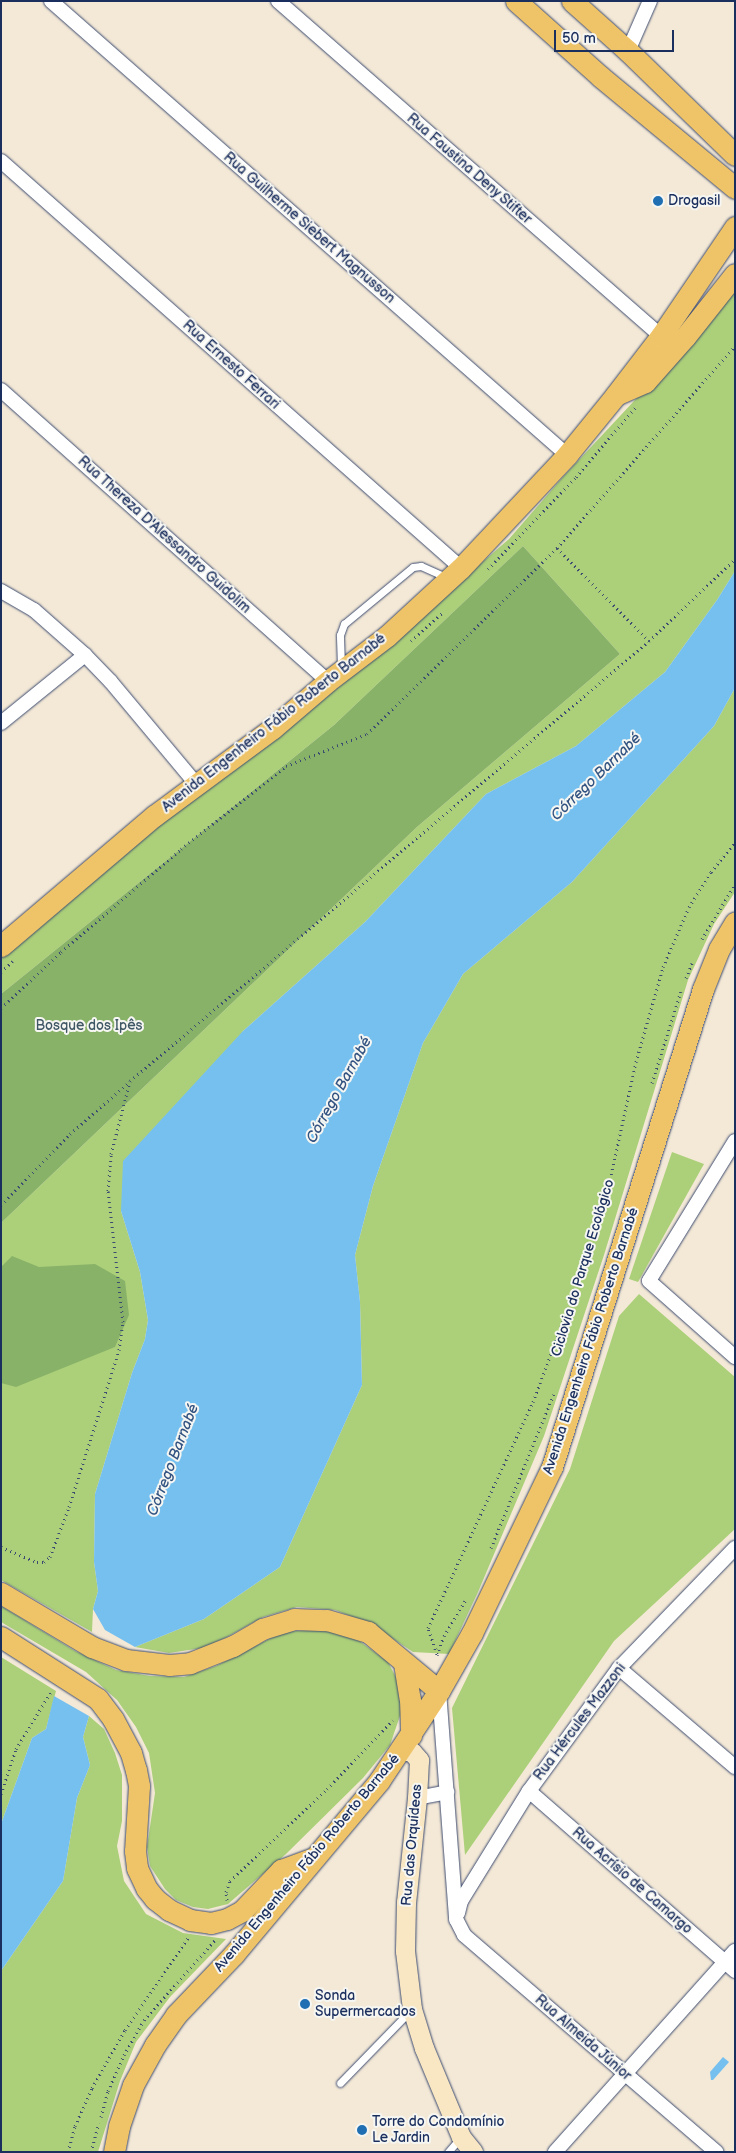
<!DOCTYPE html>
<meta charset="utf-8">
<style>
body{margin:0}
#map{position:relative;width:736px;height:2153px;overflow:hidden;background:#f4e9d7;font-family:"Balsamiq Sans",sans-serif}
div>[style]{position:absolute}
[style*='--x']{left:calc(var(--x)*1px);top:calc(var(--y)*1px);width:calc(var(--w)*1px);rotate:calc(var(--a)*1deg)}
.green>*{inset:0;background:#acd079}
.forest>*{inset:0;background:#89b269}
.water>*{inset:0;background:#76c0ef}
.path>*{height:3px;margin-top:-1.5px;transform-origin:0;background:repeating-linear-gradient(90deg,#3c4b70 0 1px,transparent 0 5px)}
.roads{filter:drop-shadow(0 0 1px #3c4b70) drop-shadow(0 0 1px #3c4b70)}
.lane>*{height:7px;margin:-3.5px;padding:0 3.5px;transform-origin:3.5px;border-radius:3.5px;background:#fff}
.street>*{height:14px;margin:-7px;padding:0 7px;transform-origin:7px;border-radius:7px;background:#fff}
.secondary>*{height:19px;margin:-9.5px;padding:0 9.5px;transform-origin:9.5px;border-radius:9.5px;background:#f9e7c3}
.primary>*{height:21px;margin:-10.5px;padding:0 10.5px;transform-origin:10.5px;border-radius:10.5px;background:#efc469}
.dots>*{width:14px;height:14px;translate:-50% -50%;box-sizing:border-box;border:2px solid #f6f6f2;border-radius:50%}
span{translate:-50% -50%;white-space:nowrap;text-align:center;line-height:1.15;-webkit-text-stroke:4px #f6f6f2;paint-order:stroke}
.street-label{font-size:14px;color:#1b2f5e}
.poi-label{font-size:14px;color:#1b2f5e}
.left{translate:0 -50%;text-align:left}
.park-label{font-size:14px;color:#3f5765}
.water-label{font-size:15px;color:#325382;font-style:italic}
.frame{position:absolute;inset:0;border:2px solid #1b2f5e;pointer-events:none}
.scale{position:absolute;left:554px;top:30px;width:120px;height:22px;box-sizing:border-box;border:2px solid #1b2f5e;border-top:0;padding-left:6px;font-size:15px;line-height:18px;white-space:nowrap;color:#1b2f5e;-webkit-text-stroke:4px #f6f6f2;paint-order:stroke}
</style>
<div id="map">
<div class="green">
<i style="clip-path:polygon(735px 286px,735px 571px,717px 600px,665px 672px,576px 746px,486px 794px,365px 922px,243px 1031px,121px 1211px,140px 1272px,148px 1320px,145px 1339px,132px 1373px,95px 1494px,94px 1562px,98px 1591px,93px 1609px,92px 1632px,1px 1580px,1px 1223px,417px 827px,620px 654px,523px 546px,334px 725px,1px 994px,1px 958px,82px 883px,340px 686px,509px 539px,563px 477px,663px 370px)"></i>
<i style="clip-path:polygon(735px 688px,735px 892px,714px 924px,688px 980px,604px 1255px,544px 1436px,478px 1592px,449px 1654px,413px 1652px,371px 1624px,335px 1610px,297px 1607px,263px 1617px,225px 1638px,202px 1648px,169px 1653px,135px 1647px,204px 1619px,280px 1567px,362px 1385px,360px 1302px,355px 1255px,373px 1186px,423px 1043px,463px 974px,572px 882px,714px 726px)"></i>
<i style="clip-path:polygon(672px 1152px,704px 1164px,638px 1282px,629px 1279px)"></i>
<i style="clip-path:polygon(639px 1294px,735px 1377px,735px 1529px,614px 1641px,465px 1855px,452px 1708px,570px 1469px,619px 1316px)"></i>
<i style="clip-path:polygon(1px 1606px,75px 1651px,116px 1670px,150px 1676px,184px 1677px,216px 1666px,283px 1632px,326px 1629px,358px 1640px,388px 1662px,401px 1687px,402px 1710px,390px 1745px,363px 1778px,286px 1854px,228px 1904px,208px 1909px,193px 1907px,176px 1900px,165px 1889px,150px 1866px,147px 1847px,155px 1793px,149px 1753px,136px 1727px,117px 1700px,86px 1672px,1px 1622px)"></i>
<i style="clip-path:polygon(1px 1657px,56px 1691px,46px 1729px,32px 1738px,1px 1824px)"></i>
<i style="clip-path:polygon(89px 1716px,104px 1729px,115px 1753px,122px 1775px,122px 1821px,117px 1846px,124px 1881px,146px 1914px,183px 1933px,226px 1939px,170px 1997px,136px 2042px,120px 2081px,98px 2152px,1px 2152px,1px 1971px,63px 1881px,77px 1798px,90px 1765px,83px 1737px)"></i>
</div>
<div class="forest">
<i style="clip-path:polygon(523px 546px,620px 654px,417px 827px,1px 1223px,1px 994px,334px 725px)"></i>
<i style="clip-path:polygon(12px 1256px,39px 1267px,95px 1264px,125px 1281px,129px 1315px,115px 1347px,16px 1387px,1px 1383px,1px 1267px)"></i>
</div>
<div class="water">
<i style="clip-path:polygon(735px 571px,735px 688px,714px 726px,572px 882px,463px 974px,423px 1043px,373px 1186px,355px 1255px,360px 1302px,362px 1385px,280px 1567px,204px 1619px,135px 1647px,105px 1630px,93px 1609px,98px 1591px,94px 1562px,95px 1494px,132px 1373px,145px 1339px,148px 1320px,140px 1272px,121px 1211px,123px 1161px,243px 1031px,365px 922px,486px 794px,576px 746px,665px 672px,717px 600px)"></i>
<i style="clip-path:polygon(54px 1696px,89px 1716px,83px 1737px,90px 1765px,77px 1798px,63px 1881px,1px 1971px,1px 1824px,32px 1738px,46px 1729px)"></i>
<i style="clip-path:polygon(723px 2057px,729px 2062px,713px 2080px,711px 2080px,710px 2072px)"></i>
</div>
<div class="path">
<i style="--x:557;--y:548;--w:131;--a:45.3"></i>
<i style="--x:488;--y:569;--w:127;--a:-46.3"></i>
<i style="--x:576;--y:477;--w:91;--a:-49.5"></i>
<i style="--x:411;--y:641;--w:42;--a:-42.1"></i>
<i style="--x:702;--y:939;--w:64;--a:-59"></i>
<i style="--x:1;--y:972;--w:16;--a:-43"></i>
<i style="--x:686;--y:978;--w:16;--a:-68"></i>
<i style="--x:1;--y:1008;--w:82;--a:-43"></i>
<i style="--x:61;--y:952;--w:158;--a:-40.6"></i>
<i style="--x:181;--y:849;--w:134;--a:-38.3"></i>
<i style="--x:286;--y:766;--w:87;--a:-21.6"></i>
<i style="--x:367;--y:734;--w:266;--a:-44.4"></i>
<i style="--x:557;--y:548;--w:269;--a:-48.6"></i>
<i style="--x:652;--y:1083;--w:96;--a:-72.5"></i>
<i style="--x:1;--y:1205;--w:99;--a:-45.8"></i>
<i style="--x:70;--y:1134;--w:79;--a:-41.4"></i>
<i style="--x:1;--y:1547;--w:39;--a:23"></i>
<i style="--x:37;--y:1562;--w:7;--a:0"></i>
<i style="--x:44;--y:1562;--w:8;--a:-40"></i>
<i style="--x:50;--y:1557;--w:53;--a:-69.2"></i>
<i style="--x:69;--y:1507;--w:165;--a:-72.3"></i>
<i style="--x:119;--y:1350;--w:28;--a:-82"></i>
<i style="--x:123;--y:1322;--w:132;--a:-96.5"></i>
<i style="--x:108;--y:1191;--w:37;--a:-85"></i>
<i style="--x:111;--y:1154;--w:75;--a:-75.4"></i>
<i style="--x:130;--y:1081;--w:680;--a:-40.29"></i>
<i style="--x:649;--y:641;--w:119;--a:-43.6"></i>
<i style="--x:491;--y:1548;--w:166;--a:-67.8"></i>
<i style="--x:437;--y:1654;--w:28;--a:-109"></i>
<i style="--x:428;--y:1628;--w:249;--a:-65.1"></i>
<i style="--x:533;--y:1402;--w:158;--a:-69.6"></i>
<i style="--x:588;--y:1254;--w:68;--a:-72.9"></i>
<i style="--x:608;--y:1189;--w:130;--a:-77.6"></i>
<i style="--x:636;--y:1062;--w:99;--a:-74.1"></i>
<i style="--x:663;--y:967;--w:65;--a:-66.6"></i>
<i style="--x:689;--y:907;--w:41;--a:-57.8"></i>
<i style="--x:711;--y:872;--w:38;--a:-51"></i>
<i style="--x:437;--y:1655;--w:20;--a:-70"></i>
<i style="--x:444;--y:1636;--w:41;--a:-59"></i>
<i style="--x:1;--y:1794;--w:47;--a:-71.6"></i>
<i style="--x:16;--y:1749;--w:69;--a:-58.6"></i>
<i style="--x:227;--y:1900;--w:8;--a:-97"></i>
<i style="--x:226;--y:1892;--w:12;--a:-70"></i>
<i style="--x:230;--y:1881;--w:134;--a:-43.5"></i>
<i style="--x:327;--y:1789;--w:95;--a:-46.3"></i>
<i style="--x:101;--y:2117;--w:27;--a:-75"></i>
<i style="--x:108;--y:2091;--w:39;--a:-66"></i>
<i style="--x:124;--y:2055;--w:40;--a:-60.3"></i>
<i style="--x:144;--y:2020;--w:107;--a:-48.4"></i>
<i style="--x:68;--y:2152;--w:27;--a:-75"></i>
<i style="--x:75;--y:2126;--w:42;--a:-65.9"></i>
<i style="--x:92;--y:2088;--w:67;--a:-60.4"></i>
<i style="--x:125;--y:2030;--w:112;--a:-55.6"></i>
<i style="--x:91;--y:2152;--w:30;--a:-75"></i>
</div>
<div class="roads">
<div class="lane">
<i style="--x:341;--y:666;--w:31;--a:-92"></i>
<i style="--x:340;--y:635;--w:12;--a:-70"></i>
<i style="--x:344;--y:624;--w:89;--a:-39.6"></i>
<i style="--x:413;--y:567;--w:8;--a:-7"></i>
<i style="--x:421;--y:566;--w:27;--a:24"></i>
<i style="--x:340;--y:2083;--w:100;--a:-45.8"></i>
<i style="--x:448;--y:2152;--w:20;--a:-49"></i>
</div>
<div class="street">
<i style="--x:51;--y:1;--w:687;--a:41.34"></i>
<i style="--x:278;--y:1;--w:509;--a:41.18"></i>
<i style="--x:628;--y:51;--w:55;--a:-66.3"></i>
<i style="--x:1;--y:161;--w:614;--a:41.5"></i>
<i style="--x:1;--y:390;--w:438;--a:41.7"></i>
<i style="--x:1;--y:591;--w:38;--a:30"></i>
<i style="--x:34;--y:610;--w:68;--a:41.4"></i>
<i style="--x:85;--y:655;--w:37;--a:46"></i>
<i style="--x:111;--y:682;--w:134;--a:50.1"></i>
<i style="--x:1;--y:723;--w:108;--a:-39"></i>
<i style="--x:735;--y:1141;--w:164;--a:121.6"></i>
<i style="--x:649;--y:1281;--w:115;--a:41.5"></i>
<i style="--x:619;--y:1668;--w:153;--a:40.5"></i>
<i style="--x:439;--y:1691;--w:229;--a:85.7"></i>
<i style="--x:456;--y:1919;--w:18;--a:63"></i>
<i style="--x:464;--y:1935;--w:333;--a:40.7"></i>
<i style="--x:529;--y:1791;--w:274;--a:41.1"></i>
<i style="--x:417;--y:1798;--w:31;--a:-11"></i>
<i style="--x:458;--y:1913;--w:12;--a:-76"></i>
<i style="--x:461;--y:1901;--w:129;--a:-58.3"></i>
<i style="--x:529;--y:1791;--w:152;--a:-53.8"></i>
<i style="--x:619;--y:1668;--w:167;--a:-46"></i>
<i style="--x:555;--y:2152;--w:270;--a:-48.2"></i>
</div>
<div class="secondary">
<i style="--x:401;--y:1750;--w:11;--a:10"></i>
<i style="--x:412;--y:1752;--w:11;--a:49"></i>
<i style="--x:419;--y:1760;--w:38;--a:93"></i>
<i style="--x:417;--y:1798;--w:105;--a:96"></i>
<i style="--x:406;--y:1902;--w:49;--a:91.2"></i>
<i style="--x:405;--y:1951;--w:58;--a:83.1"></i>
<i style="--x:412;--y:2009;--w:41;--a:72.9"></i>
<i style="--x:424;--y:2048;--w:96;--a:67.4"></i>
<i style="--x:461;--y:2137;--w:19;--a:51"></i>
</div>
<div class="primary">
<i style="--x:516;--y:1;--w:114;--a:41.8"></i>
<i style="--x:601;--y:77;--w:174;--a:39.6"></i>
<i style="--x:572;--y:1;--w:75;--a:41.8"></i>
<i style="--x:628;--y:51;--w:149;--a:44.2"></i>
<i style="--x:618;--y:394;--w:30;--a:-24"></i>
<i style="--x:645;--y:382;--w:60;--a:-48.4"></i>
<i style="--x:685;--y:337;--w:80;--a:-51.6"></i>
<i style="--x:1;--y:946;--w:201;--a:-40.4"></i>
<i style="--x:154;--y:816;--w:148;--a:-36.5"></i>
<i style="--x:273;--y:728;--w:72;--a:-40.5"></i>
<i style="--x:328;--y:681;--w:74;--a:-37.3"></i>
<i style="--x:387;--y:636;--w:100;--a:-42.6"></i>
<i style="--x:461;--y:568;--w:155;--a:-46.8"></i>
<i style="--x:567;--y:455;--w:76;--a:-50.9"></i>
<i style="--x:615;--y:396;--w:76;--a:-52.5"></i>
<i style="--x:661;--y:336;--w:132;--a:-55.8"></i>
<i style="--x:1;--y:1593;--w:106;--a:30.7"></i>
<i style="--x:92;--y:1647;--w:36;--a:21"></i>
<i style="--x:126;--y:1660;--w:43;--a:6.6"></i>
<i style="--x:169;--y:1665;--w:21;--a:-5"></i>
<i style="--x:190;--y:1663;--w:46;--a:-21.6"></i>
<i style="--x:233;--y:1646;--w:34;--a:-30"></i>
<i style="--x:262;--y:1629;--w:34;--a:-17"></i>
<i style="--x:294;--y:1619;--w:33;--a:2"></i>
<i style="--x:327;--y:1620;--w:43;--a:16.3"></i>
<i style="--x:368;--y:1632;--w:92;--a:39.7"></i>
<i style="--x:1;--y:1637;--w:115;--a:32.6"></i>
<i style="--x:98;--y:1699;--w:25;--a:53"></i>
<i style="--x:113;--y:1719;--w:38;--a:62"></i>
<i style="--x:131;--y:1753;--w:18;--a:74"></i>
<i style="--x:136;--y:1770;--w:16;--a:79"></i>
<i style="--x:139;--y:1786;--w:65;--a:93.5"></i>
<i style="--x:135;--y:1851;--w:17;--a:83"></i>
<i style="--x:137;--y:1868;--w:23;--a:65"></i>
<i style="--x:147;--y:1889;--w:13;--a:51"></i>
<i style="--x:155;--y:1899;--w:18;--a:38"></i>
<i style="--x:169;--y:1910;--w:23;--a:25"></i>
<i style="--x:190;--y:1920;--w:21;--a:8"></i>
<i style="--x:211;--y:1923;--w:16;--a:-14"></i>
<i style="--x:227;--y:1919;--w:17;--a:-28"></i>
<i style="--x:242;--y:1911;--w:57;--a:-46.4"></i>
<i style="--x:281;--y:1870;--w:33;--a:-20"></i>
<i style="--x:404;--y:1663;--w:36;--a:81"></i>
<i style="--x:410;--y:1699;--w:36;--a:88"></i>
<i style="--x:114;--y:2152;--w:26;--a:-79"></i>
<i style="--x:119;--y:2126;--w:43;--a:-71.1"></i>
<i style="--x:133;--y:2085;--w:46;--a:-61.2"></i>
<i style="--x:155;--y:2045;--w:37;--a:-55"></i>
<i style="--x:176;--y:2015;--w:84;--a:-46.4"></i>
<i style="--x:234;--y:1954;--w:226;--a:-50"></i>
<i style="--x:379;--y:1781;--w:108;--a:-56.3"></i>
<i style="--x:439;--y:1691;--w:67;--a:-60.4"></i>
<i style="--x:472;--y:1633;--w:184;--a:-64.3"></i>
<i style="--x:552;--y:1467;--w:501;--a:-72.47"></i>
<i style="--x:703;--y:989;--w:43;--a:-68.2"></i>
<i style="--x:719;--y:949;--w:31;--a:-59"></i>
</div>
</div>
<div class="dots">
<i style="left:658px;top:201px;background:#1f6fb2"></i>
<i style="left:305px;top:2004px;background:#1f6fb2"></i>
<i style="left:362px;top:2130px;background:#1f6fb2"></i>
</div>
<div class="street-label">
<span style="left:469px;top:169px;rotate:41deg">Rua Faustina Deny Stifter</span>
<span style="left:309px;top:228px;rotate:41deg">Rua Guilherme Siebert Magnusson</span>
<span style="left:231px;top:365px;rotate:42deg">Rua Ernesto Ferrari</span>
<span style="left:164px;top:535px;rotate:42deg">Rua Thereza D'Alessandro Guidolim</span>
<span style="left:274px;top:723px;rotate:-38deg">Avenida Engenheiro Fábio Roberto Barnabé</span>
<span style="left:583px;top:1268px;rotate:-73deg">Ciclovia do Parque Ecológico</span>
<span style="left:591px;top:1341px;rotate:-72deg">Avenida Engenheiro Fábio Roberto Barnabé</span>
<span style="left:580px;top:1722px;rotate:-53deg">Rua Hércules Mazzoni</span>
<span style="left:412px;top:1845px;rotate:-85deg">Rua das Orquídeas</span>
<span style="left:307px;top:1863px;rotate:-50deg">Avenida Engenheiro Fábio Roberto Barnabé</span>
<span style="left:632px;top:1881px;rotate:41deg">Rua Acrísio de Camargo</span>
<span style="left:583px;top:2038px;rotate:41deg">Rua Almeida Júnior</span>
</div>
<div class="poi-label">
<span class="left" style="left:668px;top:201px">Drogasil</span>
<span class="left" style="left:315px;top:2004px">Sonda<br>Supermercados</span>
<span class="left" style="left:372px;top:2130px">Torre do Condomínio<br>Le Jardin</span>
</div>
<div class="park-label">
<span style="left:89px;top:1026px">Bosque dos Ipês</span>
</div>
<div class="water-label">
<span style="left:596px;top:777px;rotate:-44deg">Córrego Barnabé</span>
<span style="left:339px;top:1090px;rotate:-61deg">Córrego Barnabé</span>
<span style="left:173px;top:1460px;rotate:-69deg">Córrego Barnabé</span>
</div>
<div class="frame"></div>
<div class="scale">50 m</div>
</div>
